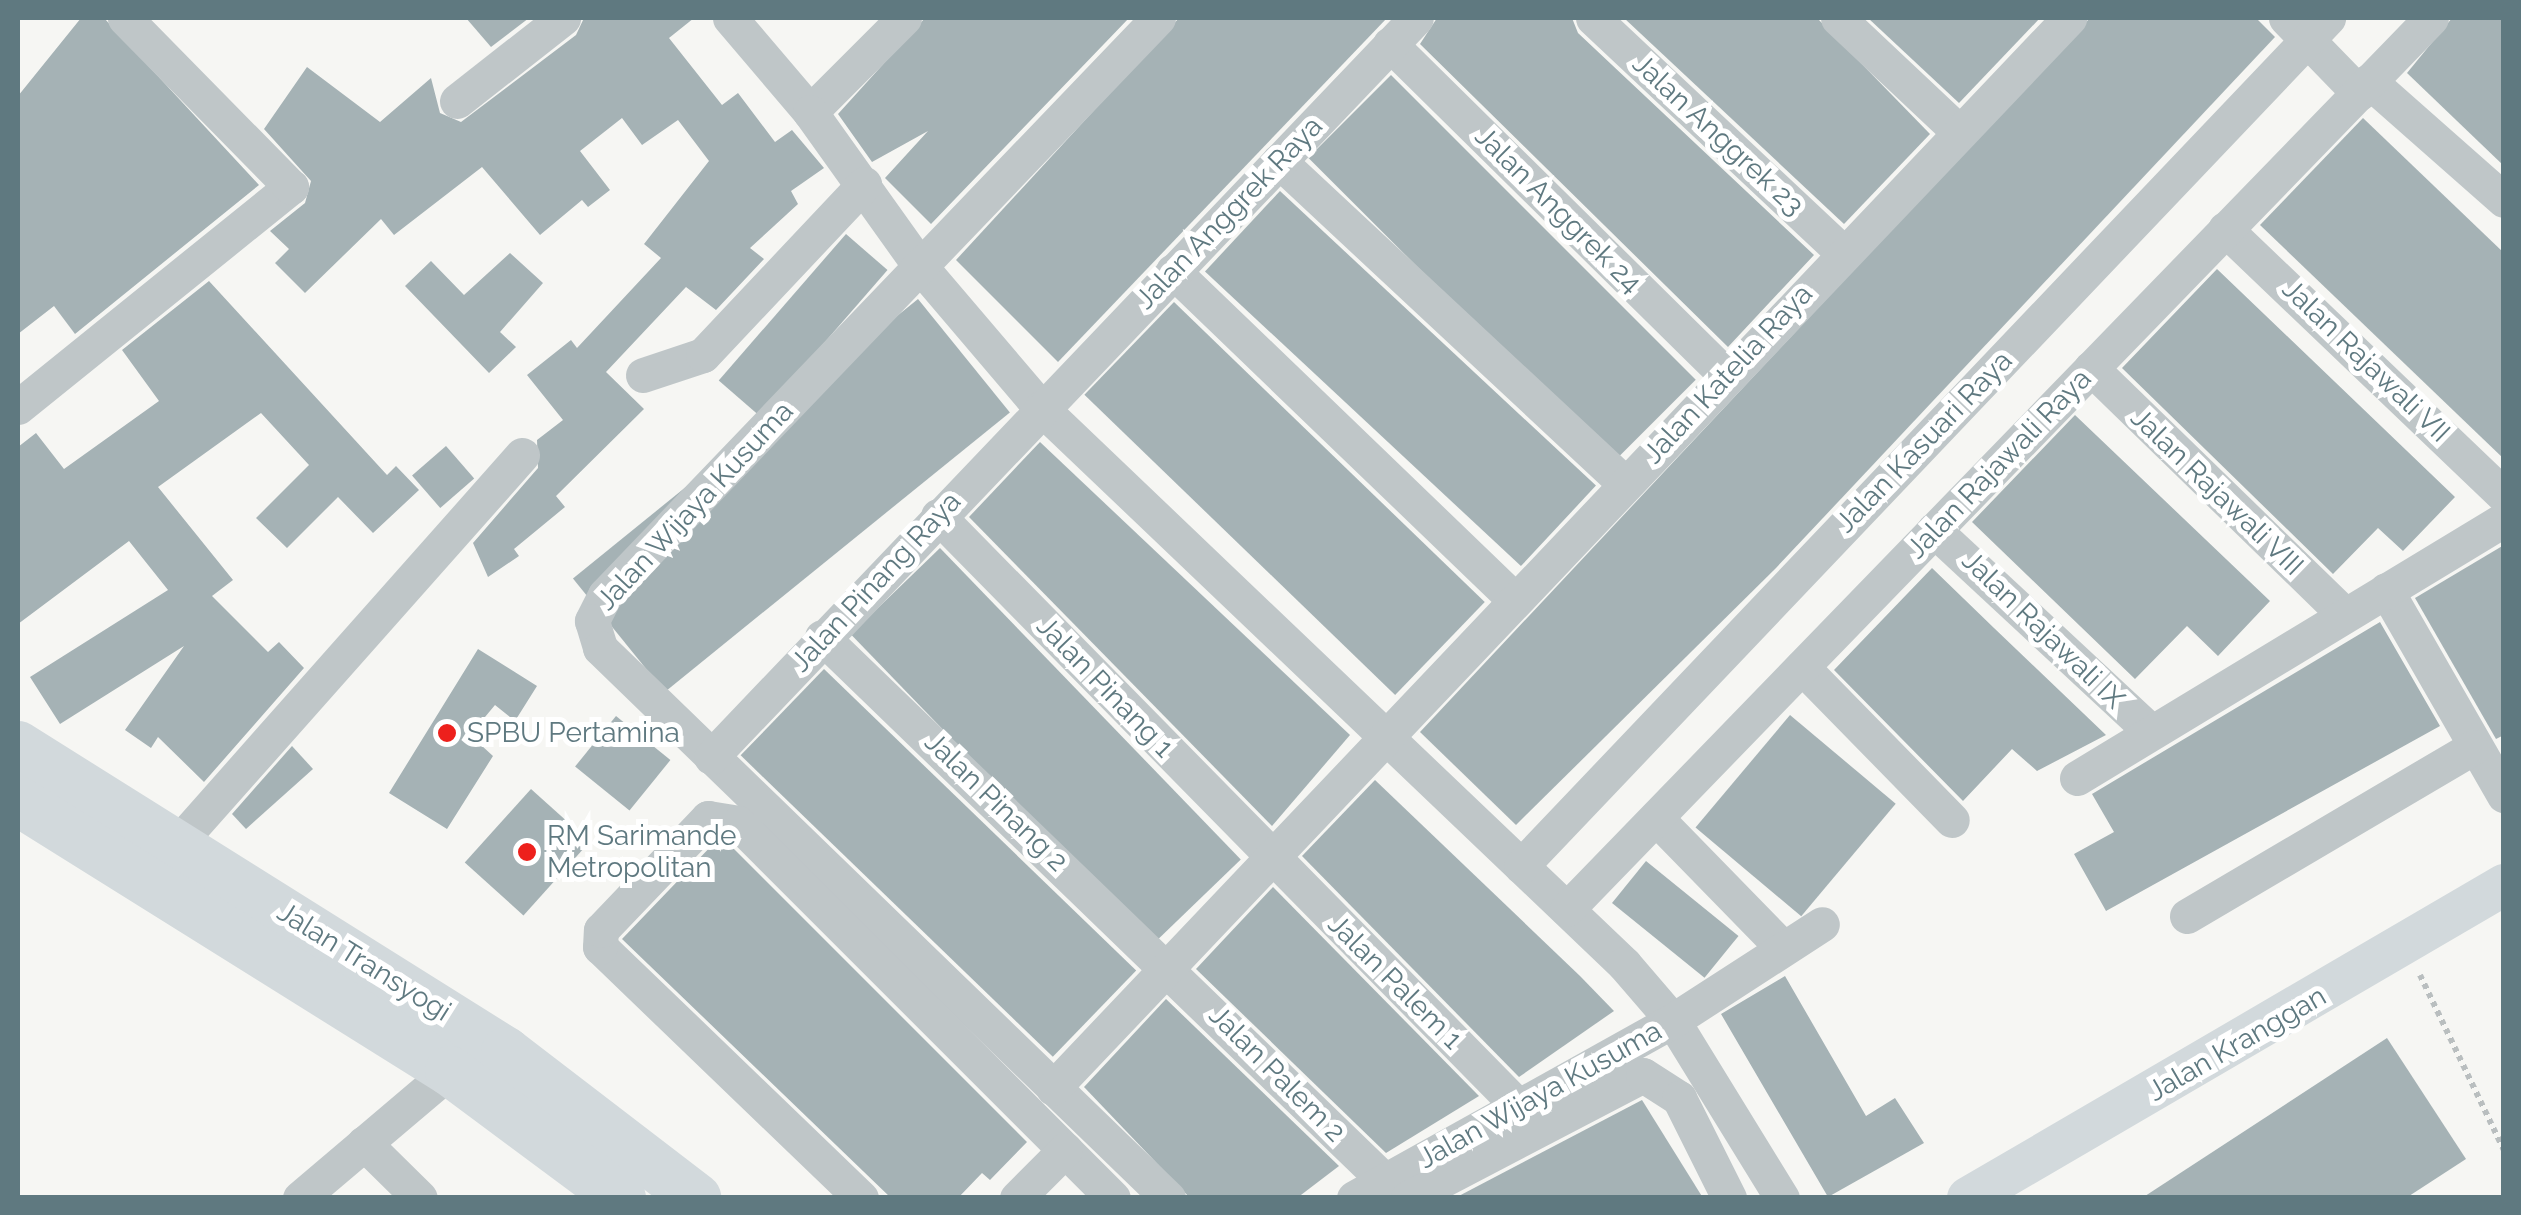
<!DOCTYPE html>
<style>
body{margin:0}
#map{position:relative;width:2521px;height:1215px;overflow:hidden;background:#f6f6f3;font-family:Raleway,sans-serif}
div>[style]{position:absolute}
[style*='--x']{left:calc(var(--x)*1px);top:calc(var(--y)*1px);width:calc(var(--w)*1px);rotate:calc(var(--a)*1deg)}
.building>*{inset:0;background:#a5b2b5;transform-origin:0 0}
.path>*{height:6px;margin-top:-3px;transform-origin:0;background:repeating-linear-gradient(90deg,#b9bebf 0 5px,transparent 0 10px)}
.minor>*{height:35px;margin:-17.5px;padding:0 17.5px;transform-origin:17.5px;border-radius:17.5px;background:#bfc6c8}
.major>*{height:42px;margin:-21px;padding:0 21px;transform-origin:21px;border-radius:21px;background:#d2d9dc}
.highway>*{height:50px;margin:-25px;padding:0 25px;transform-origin:25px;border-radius:25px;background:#d2d9dc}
.dots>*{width:28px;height:28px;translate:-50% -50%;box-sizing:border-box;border:5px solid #fff;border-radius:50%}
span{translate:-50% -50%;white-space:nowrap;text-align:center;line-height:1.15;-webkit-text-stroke:10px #fff;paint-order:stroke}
.street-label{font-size:28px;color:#5f7980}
.poi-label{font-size:28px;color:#5f7980}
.left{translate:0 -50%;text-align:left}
.frame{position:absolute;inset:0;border:20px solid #5f7980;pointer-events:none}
</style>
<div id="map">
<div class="building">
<i style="clip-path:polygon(81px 18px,104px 18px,259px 185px,75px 334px,54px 306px,18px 334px,18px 96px)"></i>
<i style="clip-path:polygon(466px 18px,529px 18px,491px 47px)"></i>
<i style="clip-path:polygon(584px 18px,694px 18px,669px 38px,722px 105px,738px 93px,775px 142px,792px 130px,824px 168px,791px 191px,798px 204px,750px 248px,764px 259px,716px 310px,686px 287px,606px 372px,644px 409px,556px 496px,565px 507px,514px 549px,519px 556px,488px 577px,473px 543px,538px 468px,537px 440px,563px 420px,527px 375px,571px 340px,577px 348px,661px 258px,644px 244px,709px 161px,678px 120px,642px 145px,622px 118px,580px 151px,610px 190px,588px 207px,582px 200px,540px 235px,482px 167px,394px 235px,381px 219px,305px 293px,275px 263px,289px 249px,270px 231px,305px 203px,311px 181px,264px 129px,307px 67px,380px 122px,431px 78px,440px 113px,461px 122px,576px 35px)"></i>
<i style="clip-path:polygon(925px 18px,1129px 18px,931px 224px,885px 178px,928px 131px,872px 162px,838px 114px)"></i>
<i style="clip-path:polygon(1179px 18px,1387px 18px,1058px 362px,956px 260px)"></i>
<i style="clip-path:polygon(1437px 18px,1572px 18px,1578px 33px,1814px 255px,1728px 347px,1420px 44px)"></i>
<i style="clip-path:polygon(1624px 18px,1817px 18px,1930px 134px,1844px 224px)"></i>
<i style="clip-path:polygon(1868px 18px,2040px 18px,1959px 103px)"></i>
<i style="clip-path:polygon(2090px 18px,2256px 18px,2275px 37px,1776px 568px,1516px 825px,1420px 732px)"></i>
<i style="clip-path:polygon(2452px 18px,2504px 18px,2504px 166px,2407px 73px)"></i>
<i style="left:1391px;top:75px;width:431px;height:117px;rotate:45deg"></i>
<i style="clip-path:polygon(2363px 118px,2504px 253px,2504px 459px,2260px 225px)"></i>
<i style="left:1280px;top:191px;width:432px;height:110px;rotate:43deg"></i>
<i style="left:846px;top:234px;width:55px;height:194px;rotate:41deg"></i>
<i style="clip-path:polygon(510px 253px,543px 283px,500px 332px,516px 347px,489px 373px,405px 286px,431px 261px,464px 295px)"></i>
<i style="clip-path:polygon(2217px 269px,2455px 497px,2403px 551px,2378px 528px,2333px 574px,2122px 368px)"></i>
<i style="clip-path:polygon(209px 281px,387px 475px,396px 466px,419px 490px,373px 533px,338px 497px,287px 548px,256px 518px,309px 465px,261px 413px,158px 487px,233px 580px,212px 596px,268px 652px,279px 642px,304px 668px,204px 782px,158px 737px,151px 748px,125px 730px,184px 646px,60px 724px,30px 677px,168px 590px,129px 541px,18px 624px,18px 447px,36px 433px,64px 469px,159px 401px,122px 350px)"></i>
<i style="left:918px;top:299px;width:146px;height:444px;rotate:51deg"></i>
<i style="left:1174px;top:302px;width:432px;height:129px;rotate:44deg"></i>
<i style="clip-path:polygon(2075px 415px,2270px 601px,2218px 656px,2187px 626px,2135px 679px,1972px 522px)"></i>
<i style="clip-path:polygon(1040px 442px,1350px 735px,1272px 826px,969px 517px)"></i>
<i style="left:446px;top:446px;width:43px;height:45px;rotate:49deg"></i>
<i style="clip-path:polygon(2504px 545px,2504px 735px,2496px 739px,2415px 598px)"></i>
<i style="left:940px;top:548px;width:433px;height:124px;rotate:46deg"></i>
<i style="clip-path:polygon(1932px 568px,1994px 628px,2106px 735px,2037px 771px,2012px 749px,1963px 801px,1834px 670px)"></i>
<i style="clip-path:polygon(2380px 622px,2440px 726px,2106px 911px,2074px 854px,2114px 832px,2092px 794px)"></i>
<i style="clip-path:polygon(478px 649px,537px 686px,515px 721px,495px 705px,470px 735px,493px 756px,447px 829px,389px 793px)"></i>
<i style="left:824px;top:669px;width:434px;height:120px;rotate:44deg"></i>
<i style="left:1790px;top:715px;width:138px;height:147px;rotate:40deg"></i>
<i style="left:616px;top:716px;width:70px;height:65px;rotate:39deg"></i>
<i style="clip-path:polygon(292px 746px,313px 769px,246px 829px,232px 814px)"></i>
<i style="clip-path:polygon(1375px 780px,1580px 976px,1614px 1011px,1519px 1077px,1302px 856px)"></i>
<i style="left:531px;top:789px;width:79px;height:99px;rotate:42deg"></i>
<i style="clip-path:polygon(716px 841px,728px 843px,1027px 1142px,990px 1180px,982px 1173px,958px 1198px,891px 1198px,622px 939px)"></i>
<i style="left:1646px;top:861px;width:119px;height:54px;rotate:39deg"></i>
<i style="clip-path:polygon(1273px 887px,1479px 1096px,1386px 1153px,1196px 969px)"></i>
<i style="clip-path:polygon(1785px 976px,1866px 1116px,1895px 1098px,1924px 1143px,1828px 1197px,1721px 1014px)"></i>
<i style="clip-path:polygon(1166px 999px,1339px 1166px,1297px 1198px,1190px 1198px,1084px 1087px)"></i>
<i style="clip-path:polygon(2387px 1038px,2466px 1159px,2406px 1198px,2142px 1198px)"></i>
<i style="clip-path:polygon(1642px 1100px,1703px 1198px,1455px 1198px)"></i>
</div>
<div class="path">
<i style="--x:2420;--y:975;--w:194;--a:64.4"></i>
</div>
<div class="minor">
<i style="--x:730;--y:18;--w:123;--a:49.6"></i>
<i style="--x:904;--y:18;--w:133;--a:135"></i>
<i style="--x:810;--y:112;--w:189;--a:54.5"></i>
<i style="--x:920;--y:266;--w:187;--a:49.6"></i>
<i style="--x:1041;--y:408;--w:806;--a:43.64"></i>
<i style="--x:1624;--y:964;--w:75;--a:49.3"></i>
<i style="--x:1673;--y:1021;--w:208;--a:58.4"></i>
<i style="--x:1158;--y:18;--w:799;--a:133.78"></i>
<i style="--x:605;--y:595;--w:29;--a:117"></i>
<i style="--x:592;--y:621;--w:28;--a:73"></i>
<i style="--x:600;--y:648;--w:791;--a:44.08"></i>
<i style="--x:1593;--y:18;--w:343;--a:43.2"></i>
<i style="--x:1838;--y:18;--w:166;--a:43.3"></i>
<i style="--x:2286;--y:18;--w:105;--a:45.8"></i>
<i style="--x:1390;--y:44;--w:473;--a:44.6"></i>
<i style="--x:2369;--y:81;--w:180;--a:41.4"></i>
<i style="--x:457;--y:101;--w:135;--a:-38.1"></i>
<i style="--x:1279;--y:161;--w:473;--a:43"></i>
<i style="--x:2225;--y:229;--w:386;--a:43.7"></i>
<i style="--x:1173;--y:271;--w:475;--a:43.9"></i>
<i style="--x:2091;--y:368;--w:353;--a:44.2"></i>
<i style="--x:643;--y:375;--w:63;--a:-18.4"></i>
<i style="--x:703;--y:355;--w:235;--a:-46.7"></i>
<i style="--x:18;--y:407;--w:351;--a:-38.9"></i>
<i style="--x:291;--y:187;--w:237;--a:-134.5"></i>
<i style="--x:938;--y:516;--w:827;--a:45.49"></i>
<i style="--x:1934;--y:530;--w:296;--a:42.9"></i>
<i style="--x:2386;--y:590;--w:237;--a:60.1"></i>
<i style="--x:822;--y:637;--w:783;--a:44.02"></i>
<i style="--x:1802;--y:667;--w:214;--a:45.6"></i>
<i style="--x:711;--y:757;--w:1021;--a:-46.35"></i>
<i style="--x:2077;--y:778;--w:499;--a:-31.2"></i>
<i style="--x:1656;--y:818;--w:182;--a:45.7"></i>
<i style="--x:177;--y:844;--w:520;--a:-48.43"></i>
<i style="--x:1521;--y:866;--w:1171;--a:-46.42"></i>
<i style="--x:1567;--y:909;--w:1241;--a:-45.88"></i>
<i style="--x:2187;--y:916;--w:333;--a:-30.5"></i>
<i style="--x:1053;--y:1088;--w:1476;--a:-46.48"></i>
<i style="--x:364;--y:1143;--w:78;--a:44.5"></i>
<i style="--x:300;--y:1198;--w:197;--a:-40.3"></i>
<i style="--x:861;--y:1198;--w:362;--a:-136.1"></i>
<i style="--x:600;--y:947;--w:17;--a:-87"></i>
<i style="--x:601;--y:930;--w:155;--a:-46.3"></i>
<i style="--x:708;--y:818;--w:30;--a:9"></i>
<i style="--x:738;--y:823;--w:530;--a:45"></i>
<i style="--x:1017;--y:1198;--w:68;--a:-45"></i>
<i style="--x:1354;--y:1198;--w:360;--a:-29.1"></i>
<i style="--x:1669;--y:1023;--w:182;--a:-32.9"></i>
<i style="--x:1408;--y:1198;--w:265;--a:-27.6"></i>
<i style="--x:1643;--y:1075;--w:43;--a:32.6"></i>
<i style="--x:1679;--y:1098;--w:112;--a:63.4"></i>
</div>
<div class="major">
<i style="--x:1968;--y:1198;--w:621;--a:-30.28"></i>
</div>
<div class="highway">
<i style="--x:18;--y:746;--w:576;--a:32.09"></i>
<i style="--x:506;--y:1052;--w:240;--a:37.5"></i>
<i style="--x:18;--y:801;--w:509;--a:32.01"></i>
<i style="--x:450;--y:1071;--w:213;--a:36.6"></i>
</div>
<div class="dots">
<i style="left:447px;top:733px;background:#ed201c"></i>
<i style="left:527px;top:852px;background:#ed201c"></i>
</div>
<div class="street-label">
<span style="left:1718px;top:135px;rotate:43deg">Jalan Anggrek 23</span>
<span style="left:1558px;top:210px;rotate:45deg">Jalan Anggrek 24</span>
<span style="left:1229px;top:213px;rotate:-46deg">Jalan Anggrek Raya</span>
<span style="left:2366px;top:361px;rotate:44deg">Jalan Rajawali VII</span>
<span style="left:1728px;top:374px;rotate:-47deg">Jalan Katelia Raya</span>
<span style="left:1924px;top:442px;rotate:-46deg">Jalan Kasuari Raya</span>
<span style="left:1999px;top:464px;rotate:-46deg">Jalan Rajawali Raya</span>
<span style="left:2217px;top:492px;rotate:44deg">Jalan Rajawali VIII</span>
<span style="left:695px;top:506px;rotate:-47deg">Jalan Wijaya Kusuma</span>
<span style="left:876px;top:582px;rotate:-47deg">Jalan Pinang Raya</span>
<span style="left:2043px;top:630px;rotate:44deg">Jalan Rajawali IX</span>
<span style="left:1105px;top:687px;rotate:46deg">Jalan Pinang 1</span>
<span style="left:996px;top:802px;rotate:44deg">Jalan Pinang 2</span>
<span style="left:364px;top:962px;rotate:32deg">Jalan Transyogi</span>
<span style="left:1395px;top:982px;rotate:45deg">Jalan Palem 1</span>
<span style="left:2237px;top:1044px;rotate:-30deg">Jalan Kranggan</span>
<span style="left:1277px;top:1074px;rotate:45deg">Jalan Palem 2</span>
<span style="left:1540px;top:1095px;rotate:-29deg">Jalan Wijaya Kusuma</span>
</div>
<div class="poi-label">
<span class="left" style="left:467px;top:733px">SPBU Pertamina</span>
<span class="left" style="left:547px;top:852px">RM Sarimande<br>Metropolitan</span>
</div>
<div class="frame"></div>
</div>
